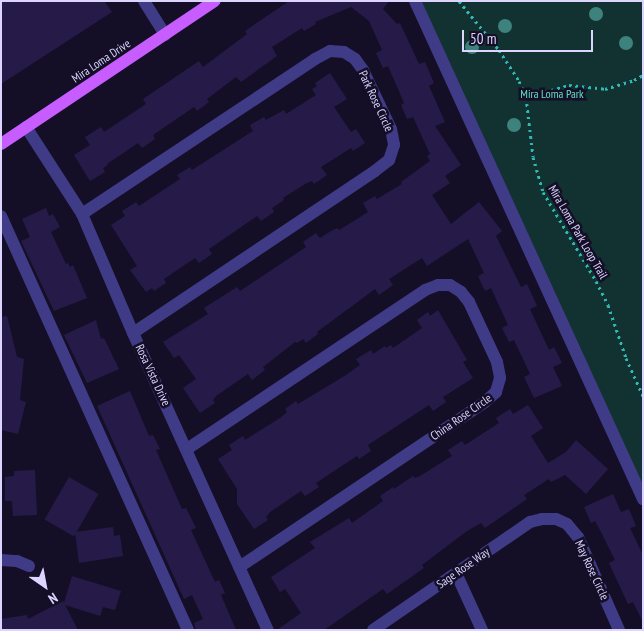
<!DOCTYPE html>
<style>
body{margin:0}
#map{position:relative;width:644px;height:631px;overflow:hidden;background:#140f27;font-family:"PT Sans Narrow",sans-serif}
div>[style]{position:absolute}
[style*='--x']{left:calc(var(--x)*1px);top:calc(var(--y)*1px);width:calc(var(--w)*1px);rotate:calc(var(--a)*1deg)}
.green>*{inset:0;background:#123131}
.building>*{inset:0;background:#261b48;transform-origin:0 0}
.path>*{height:3px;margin-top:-1.5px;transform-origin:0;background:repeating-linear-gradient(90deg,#30b9b4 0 2.5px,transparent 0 6.5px)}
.minor>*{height:12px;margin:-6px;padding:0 6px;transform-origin:6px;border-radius:6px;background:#403b86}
.major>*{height:12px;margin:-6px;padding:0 6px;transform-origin:6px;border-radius:6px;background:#c75dff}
.trees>*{width:14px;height:14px;margin:-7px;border-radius:50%;background:#3e827d}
span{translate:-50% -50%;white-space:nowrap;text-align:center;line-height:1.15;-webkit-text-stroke:5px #140f27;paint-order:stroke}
.street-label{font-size:12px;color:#dbd5ff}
.park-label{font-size:12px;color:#60e0c4}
.frame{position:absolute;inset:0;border:2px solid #dbd5ff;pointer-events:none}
.north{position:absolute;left:20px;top:561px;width:50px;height:50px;-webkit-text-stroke:4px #140f27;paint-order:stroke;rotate:147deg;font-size:14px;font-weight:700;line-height:20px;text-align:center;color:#dbd5ff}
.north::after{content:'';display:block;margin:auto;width:18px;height:22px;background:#dbd5ff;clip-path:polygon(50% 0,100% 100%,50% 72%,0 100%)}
.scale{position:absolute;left:462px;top:30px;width:131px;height:22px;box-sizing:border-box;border:2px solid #dbd5ff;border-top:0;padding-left:6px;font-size:15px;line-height:18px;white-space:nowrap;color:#dbd5ff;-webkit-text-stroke:4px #140f27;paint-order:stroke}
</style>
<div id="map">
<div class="green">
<i style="clip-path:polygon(409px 1px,643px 1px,643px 507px)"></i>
</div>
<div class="building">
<i style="clip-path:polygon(1px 1px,104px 1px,112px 12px,1px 84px)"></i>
<i style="clip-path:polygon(289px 1px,389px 1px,383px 9px,397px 24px,400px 23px,419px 64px,425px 62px,434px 83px,429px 86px,445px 122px,435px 126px,461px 165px,445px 176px,450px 183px,432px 195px,451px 224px,479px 202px,502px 231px,496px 236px,521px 287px,527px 284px,537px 306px,530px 309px,549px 350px,554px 347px,562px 363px,553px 367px,562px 386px,534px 398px,524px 377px,530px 374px,514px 340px,509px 342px,502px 328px,508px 325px,491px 288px,485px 291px,478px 276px,484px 273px,468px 239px,427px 266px,422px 258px,389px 279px,393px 285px,379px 295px,375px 289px,317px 332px,318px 334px,306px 343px,303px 339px,297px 343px,295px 342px,263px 367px,265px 370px,252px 380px,248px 374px,216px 396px,213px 400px,215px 403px,200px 413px,183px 388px,196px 379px,179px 355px,174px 358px,163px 342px,208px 314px,204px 308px,237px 287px,240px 291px,306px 247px,303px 242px,316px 233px,320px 238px,331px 231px,337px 228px,339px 230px,357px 219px,368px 212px,363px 203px,375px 196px,377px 199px,402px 184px,401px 182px,430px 161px,427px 156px,430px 154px,413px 117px,407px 119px,401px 105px,404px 103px,388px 66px,383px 68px,376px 53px,382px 50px,369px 21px,351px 7px,315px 22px,316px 24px,304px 31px,302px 28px,272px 47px,277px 56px,241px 82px,236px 77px,207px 99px,209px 102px,197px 111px,194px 107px,153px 135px,155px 139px,142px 148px,138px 143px,107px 164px,108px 165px,103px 168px,105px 172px,90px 181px,74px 155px,90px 145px,85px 137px,101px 127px,104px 132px,146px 104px,143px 99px,199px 61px,203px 67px,247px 34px,245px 31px)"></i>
<i style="clip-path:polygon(330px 73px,347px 99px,334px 107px,351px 132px,356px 129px,365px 143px,353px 151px,351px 148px,321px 167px,327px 175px,314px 184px,312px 181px,305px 184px,283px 198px,284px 200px,272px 208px,274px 212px,261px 221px,257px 216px,209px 249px,212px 254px,199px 263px,195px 258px,164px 279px,166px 283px,154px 291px,152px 288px,146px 292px,130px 270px,137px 266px,111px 225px,125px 216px,122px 211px,136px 202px,139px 206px,180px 179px,177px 175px,190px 167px,192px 170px,253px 131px,250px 125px,264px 117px,266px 120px,284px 110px,286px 114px,316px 95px,312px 89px,317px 86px,315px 83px)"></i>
<i style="clip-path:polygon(46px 208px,49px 216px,53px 214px,60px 227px,51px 232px,66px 264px,68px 263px,70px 267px,73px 265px,87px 298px,54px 311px,21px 241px,30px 237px,22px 219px)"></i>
<i style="clip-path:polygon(438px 310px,467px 360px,463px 362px,473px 378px,443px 397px,446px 402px,433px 411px,429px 405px,368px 445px,371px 451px,359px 459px,357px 456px,334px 471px,316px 483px,319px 487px,305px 496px,301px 491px,270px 512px,266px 517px,268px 520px,254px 529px,237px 504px,237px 489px,218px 459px,232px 450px,229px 445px,243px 436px,245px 440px,280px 418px,287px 412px,285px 409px,296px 401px,298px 404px,346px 375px,360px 365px,356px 359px,371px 350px,373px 354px,385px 346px,386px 348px,391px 345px,393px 348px,422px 328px,417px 320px,428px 312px,430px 316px)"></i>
<i style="clip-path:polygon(7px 316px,17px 357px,24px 359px,20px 400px,26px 402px,18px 434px,1px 430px,1px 317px)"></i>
<i style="clip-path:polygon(96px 320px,101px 339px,104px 338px,119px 369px,87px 383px,64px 335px)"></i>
<i style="clip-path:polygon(130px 391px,149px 436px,153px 435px,160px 449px,156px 450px,182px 509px,186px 508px,196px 528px,191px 530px,215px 582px,219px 580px,225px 593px,221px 595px,236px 630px,196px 630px,194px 623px,203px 619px,192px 595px,184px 599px,97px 406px)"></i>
<i style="clip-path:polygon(528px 405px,543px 428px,531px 436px,548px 463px,566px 452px,576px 440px,608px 469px,586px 494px,565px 475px,551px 482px,549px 479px,524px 495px,527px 499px,485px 528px,481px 523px,467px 531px,422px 565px,424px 568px,387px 594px,383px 589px,324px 630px,277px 630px,301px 613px,285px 589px,280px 592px,271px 577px,315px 548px,310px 542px,349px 518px,352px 523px,383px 501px,380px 496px,393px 487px,394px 489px,413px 476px,415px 478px,420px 476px,452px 456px,448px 450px,462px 441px,465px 445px,499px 423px,496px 418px,510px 409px,513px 414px)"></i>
<i style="clip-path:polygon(35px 470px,37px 515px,13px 516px,12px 501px,5px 501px,5px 477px,14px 476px,14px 471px)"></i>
<i style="left:69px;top:477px;width:34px;height:49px;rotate:30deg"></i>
<i style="clip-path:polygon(613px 494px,621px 512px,629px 509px,636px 526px,630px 528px,643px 555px,643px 622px,633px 602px,628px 604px,609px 563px,615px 560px,598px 526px,595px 521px,591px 523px,584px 507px)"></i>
<i style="clip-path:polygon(113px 527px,114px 536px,120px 535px,123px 556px,79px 563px,75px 532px)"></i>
<i style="clip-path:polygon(72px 576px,121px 591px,115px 610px,103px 607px,100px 616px,65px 605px,78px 630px,1px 630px,1px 619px,27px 615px,28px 619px,63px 601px,64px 603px)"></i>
</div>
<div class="path">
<i style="--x:459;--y:1;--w:63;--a:50.8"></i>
<i style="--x:499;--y:50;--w:37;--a:57"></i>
<i style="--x:519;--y:81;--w:17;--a:66"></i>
<i style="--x:526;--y:97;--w:60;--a:83.3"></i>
<i style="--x:533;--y:157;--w:36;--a:74"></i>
<i style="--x:543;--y:192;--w:104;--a:59.2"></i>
<i style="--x:596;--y:281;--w:27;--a:63"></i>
<i style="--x:608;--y:305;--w:56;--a:71.2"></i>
<i style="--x:626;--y:358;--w:42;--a:65.9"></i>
<i style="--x:526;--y:97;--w:45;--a:-15.6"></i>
<i style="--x:569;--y:85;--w:36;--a:6"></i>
<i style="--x:605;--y:89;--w:30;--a:-17"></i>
<i style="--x:634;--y:80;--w:10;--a:-29"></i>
</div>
<div class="minor">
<i style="--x:144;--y:1;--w:40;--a:58"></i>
<i style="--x:415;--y:1;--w:548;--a:65.4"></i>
<i style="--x:26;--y:127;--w:103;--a:57.2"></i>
<i style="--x:82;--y:214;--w:129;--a:66.8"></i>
<i style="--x:133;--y:333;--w:326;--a:65.6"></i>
<i style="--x:82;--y:214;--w:280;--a:-33.6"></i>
<i style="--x:315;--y:59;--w:17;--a:-28"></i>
<i style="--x:330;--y:51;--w:14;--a:4"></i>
<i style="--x:344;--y:52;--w:13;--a:32"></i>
<i style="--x:355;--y:59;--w:14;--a:54"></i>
<i style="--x:363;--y:70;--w:65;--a:64.6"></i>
<i style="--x:391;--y:129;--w:16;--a:79"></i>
<i style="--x:394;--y:145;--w:16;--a:108"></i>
<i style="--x:389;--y:160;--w:18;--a:142"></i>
<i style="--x:375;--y:171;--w:291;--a:146.2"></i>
<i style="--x:1;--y:216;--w:454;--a:65.7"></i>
<i style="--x:187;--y:449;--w:286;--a:-33.7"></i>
<i style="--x:425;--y:290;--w:14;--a:-21"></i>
<i style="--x:438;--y:285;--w:12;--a:0"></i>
<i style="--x:450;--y:285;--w:13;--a:32"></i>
<i style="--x:461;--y:292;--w:13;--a:51"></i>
<i style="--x:469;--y:302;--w:66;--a:65"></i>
<i style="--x:497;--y:362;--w:16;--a:79"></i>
<i style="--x:500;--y:378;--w:15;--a:106"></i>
<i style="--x:496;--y:392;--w:15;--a:138"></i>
<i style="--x:485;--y:402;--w:296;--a:146.1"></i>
<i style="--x:1;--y:560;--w:16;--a:4"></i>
<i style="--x:17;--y:561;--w:13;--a:23"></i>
<i style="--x:456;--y:573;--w:63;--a:65.5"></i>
<i style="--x:373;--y:630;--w:191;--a:-34.5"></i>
<i style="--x:530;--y:522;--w:12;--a:-14"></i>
<i style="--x:542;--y:519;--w:14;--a:0"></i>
<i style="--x:556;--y:519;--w:12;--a:24"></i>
<i style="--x:567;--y:524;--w:17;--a:50"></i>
<i style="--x:578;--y:537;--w:102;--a:66.2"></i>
</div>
<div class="major">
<i style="--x:1;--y:144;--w:257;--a:-33.8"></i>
</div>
<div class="trees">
<i style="left:596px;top:14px"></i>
<i style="left:505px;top:26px"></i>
<i style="left:626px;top:43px"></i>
<i style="left:472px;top:47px"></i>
<i style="left:514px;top:125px"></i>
</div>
<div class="street-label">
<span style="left:101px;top:61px;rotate:-34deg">Mira Loma Drive</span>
<span style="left:376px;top:101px;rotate:65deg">Park Rose Circle</span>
<span style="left:578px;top:232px;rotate:60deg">Mira Loma Park Loop Trail</span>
<span style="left:153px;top:375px;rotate:65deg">Rosa Vista Drive</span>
<span style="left:461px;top:417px;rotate:-35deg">China Rose Circle</span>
<span style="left:463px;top:568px;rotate:-35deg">Sage Rose Way</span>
<span style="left:592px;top:570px;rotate:65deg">May Rose Circle</span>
</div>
<div class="park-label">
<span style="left:552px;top:94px">Mira Loma Park</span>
</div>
<div class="frame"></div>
<div class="north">N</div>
<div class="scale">50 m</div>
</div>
